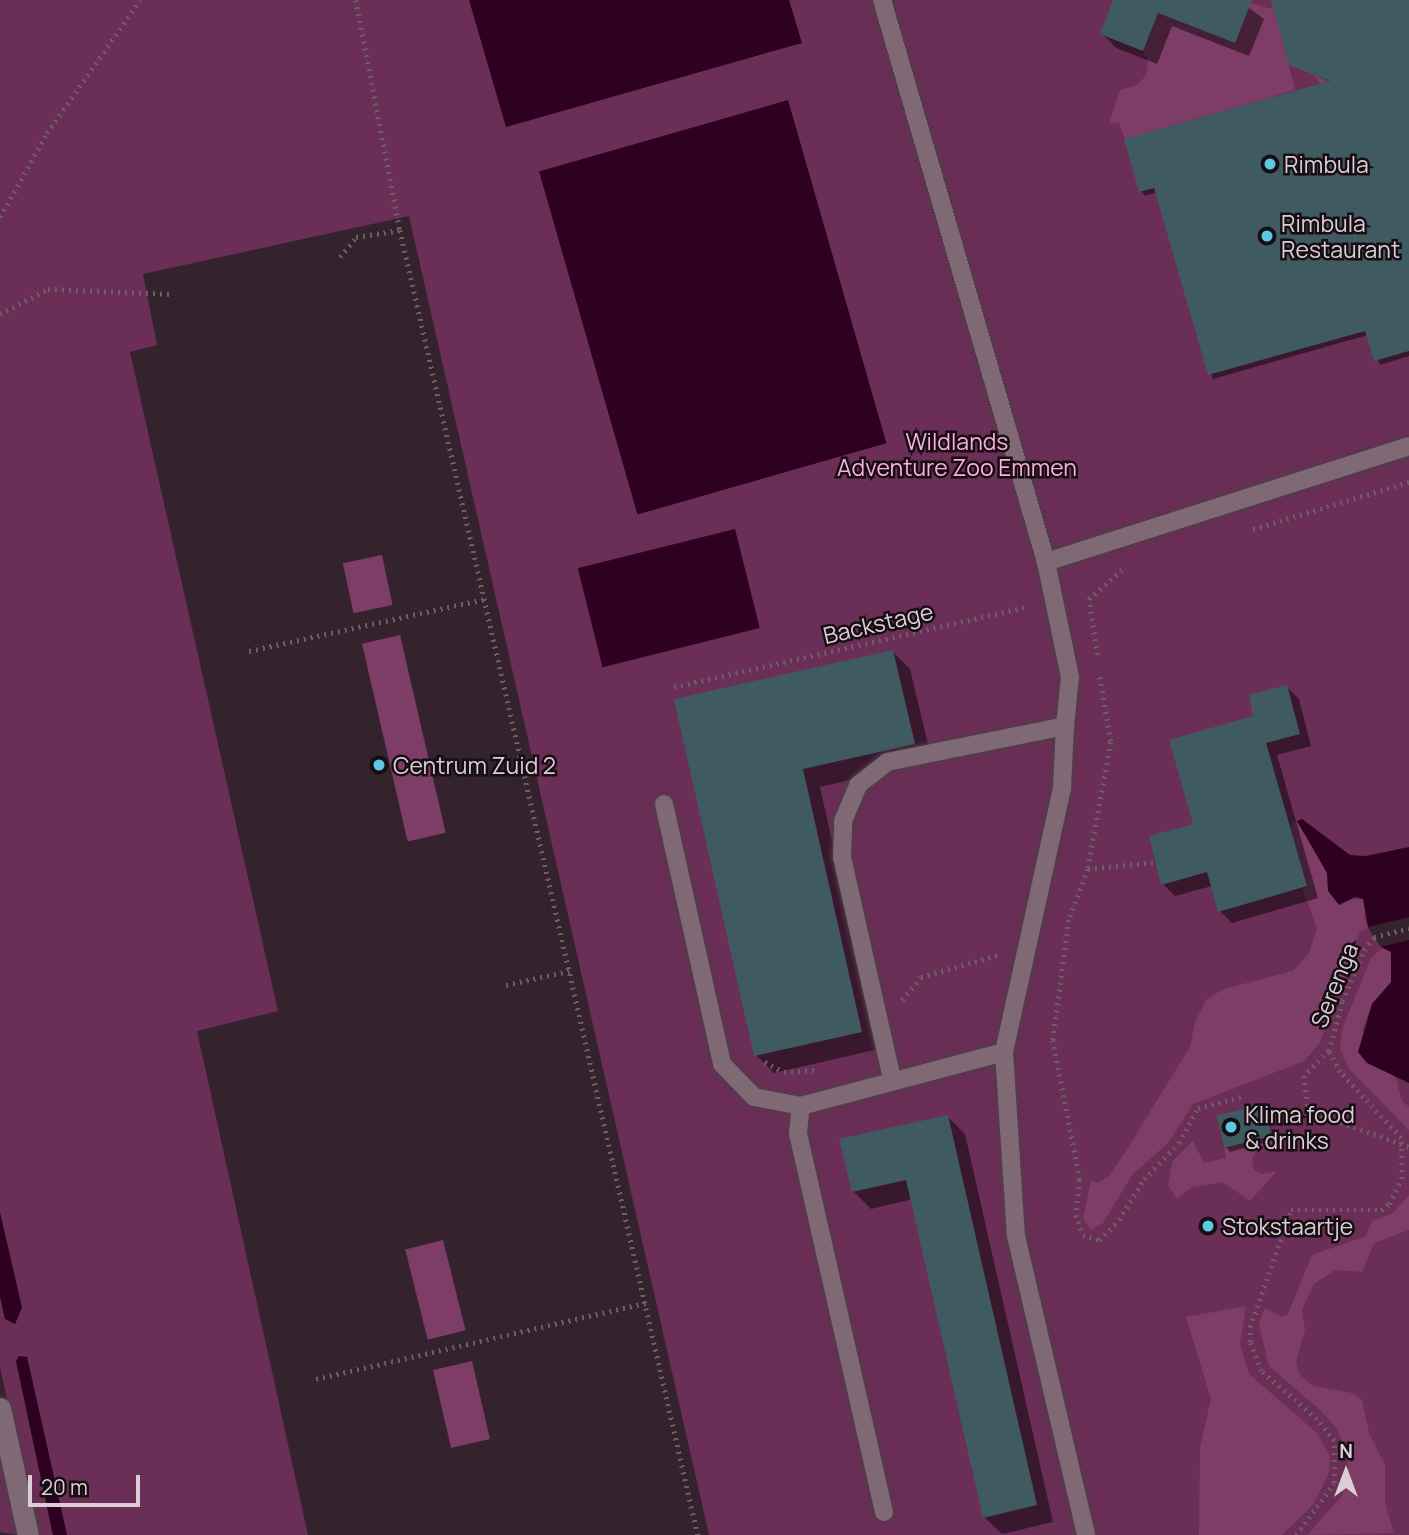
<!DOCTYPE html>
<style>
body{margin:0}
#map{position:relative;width:1409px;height:1535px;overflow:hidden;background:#34222d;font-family:Manrope,sans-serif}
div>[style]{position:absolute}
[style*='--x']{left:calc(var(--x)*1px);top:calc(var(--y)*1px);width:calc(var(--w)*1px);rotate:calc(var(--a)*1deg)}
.green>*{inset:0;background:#6b2e56}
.forest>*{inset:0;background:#7e3d66;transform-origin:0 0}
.water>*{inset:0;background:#2e0121;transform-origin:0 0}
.pier>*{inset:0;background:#34222d}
.shadow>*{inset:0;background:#0007}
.building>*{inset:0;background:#405a62;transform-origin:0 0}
.path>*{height:4.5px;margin-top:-2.25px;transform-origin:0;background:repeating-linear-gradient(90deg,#6d5d66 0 2px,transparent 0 7px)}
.roads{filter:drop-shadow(0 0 2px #4d3e47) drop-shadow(0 0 2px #4d3e47)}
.service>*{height:18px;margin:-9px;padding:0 9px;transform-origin:9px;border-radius:9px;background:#7f6975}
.minor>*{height:21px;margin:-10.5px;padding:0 10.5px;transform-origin:10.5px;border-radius:10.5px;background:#7f6975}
.dots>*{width:19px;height:19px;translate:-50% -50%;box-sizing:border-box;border:4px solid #160e13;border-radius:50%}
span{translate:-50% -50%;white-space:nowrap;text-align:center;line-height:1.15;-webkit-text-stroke:5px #160e13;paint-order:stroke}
.poi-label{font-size:23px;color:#dbced5}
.left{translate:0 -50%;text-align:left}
.park-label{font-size:23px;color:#fbaddb}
.street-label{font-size:23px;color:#dbced5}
.north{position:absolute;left:1311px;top:1437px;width:70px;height:70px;-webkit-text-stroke:5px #160e13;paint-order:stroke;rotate:0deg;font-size:19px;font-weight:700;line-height:28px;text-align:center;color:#dbced5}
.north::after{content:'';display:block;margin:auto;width:24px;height:32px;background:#dbced5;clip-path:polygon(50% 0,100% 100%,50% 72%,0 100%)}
.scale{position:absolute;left:28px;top:1475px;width:112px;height:32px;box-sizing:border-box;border:4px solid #dbced5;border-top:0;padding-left:9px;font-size:21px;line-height:24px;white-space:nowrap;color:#dbced5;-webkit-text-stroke:5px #160e13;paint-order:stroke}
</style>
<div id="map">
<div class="green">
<i style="clip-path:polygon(0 0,1409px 0,1409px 1535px,709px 1535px,409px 216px,143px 274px,157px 345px,130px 352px,278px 1011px,197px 1031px,308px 1535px,67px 1535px,27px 1358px,16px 1361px,53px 1535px,37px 1535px,0 1367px,0 1296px,5px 1319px,22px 1308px,0 1213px)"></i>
<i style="clip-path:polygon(0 1452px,19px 1535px,0 1532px)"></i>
</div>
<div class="forest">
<i style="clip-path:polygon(1271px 0,1301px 0,1347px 87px,1321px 85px,1310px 70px,1286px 54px,1295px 90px,1125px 139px,1119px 122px,1109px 124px,1120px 90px,1135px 86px,1146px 76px,1148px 61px,1143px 51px,1158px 13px,1234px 43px,1250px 3px,1272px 9px)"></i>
<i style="left:382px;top:555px;width:51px;height:40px;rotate:78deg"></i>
<i style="left:400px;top:635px;width:203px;height:39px;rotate:77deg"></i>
<i style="clip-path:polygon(1294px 819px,1318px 853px,1327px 873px,1328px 891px,1347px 900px,1363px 899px,1367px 905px,1364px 918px,1368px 927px,1360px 932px,1320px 1043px,1304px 1061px,1193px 1104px,1168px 1143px,1132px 1175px,1103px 1223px,1091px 1230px,1083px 1219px,1091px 1180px,1098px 1183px,1109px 1176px,1124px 1154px,1190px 1047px,1195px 1022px,1207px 999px,1224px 989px,1293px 971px,1309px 953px,1317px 928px,1303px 890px,1307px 888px,1291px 829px)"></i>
<i style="clip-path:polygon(1386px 945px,1392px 957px,1391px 982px,1372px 1004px,1362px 1030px,1396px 1079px,1402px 1101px,1409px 1107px,1409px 1130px,1349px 1069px,1340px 1049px,1342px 1029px,1371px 958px)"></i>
<i style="clip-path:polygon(1272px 1136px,1277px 1144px,1256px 1151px,1252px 1158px,1254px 1170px,1262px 1174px,1277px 1171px,1250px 1201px,1223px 1182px,1192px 1187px,1177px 1199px,1168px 1185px,1173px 1160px,1193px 1141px,1204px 1163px,1226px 1158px,1224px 1148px)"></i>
<i style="clip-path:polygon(1409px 1195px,1409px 1230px,1374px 1243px,1362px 1272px,1335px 1270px,1314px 1284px,1302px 1310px,1305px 1329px,1296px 1362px,1299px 1374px,1313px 1386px,1352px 1393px,1362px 1400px,1369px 1433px,1385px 1465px,1385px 1502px,1394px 1533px,1307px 1535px,1341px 1497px,1348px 1474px,1347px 1453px,1337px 1429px,1321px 1411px,1269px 1366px,1259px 1324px,1265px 1308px,1282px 1317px,1288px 1314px,1312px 1255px,1366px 1236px,1372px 1221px,1393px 1213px)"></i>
<i style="left:443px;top:1240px;width:93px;height:39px;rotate:76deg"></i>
<i style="clip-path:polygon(1246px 1306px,1240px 1344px,1249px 1374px,1317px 1433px,1330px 1456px,1329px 1473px,1313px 1505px,1282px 1535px,1199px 1535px,1200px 1448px,1211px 1399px,1186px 1317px)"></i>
<i style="left:472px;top:1361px;width:80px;height:40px;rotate:77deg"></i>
</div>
<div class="water">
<i style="clip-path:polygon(469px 0,789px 0,802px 43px,506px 127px)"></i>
<i style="left:788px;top:100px;width:357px;height:259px;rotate:74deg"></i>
<i style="left:735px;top:529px;width:102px;height:162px;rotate:76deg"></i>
<i style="clip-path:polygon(1302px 819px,1350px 855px,1366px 856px,1409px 847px,1409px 1083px,1367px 1063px,1358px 1052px,1372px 1004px,1391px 982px,1391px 952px,1381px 947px,1368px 927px,1363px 899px,1355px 897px,1339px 905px,1328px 891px,1327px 873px,1297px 821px)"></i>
<i style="clip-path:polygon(0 1213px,22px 1308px,15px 1324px,5px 1319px,0 1296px)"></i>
<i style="clip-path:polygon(19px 1356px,27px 1357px,67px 1535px,53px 1535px,16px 1361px)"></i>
</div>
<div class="pier">
<i style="clip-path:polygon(1409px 917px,1409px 940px,1381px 947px,1368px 927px)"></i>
</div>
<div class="shadow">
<i style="clip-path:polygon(1115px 0,1238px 0,1264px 19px,1249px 56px,1172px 26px,1157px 64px,1116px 48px,1102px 33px)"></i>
<i style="clip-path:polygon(1272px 0,1409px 0,1409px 356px,1380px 365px,1368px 335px,1213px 379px,1157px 192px,1145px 196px,1141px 191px,1330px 82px,1291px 64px)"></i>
<i style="clip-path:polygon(893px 652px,910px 669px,932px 761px,820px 787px,879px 1049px,774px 1073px,756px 1055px,676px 700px)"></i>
<i style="clip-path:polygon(1287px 687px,1299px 699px,1311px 746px,1277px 755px,1318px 898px,1232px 923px,1220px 911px,1212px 886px,1175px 896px,1163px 884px,1256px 717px)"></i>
<i style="clip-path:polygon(1263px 1106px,1275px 1140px,1230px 1152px,1226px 1147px)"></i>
<i style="clip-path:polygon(948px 1117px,965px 1134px,1053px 1522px,1002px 1534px,984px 1517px,913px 1199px,871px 1209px,853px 1191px)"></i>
</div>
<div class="building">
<i style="clip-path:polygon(1113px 0,1252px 0,1235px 43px,1158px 13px,1143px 51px,1100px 34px)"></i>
<i style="clip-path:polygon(1271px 0,1409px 0,1409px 351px,1374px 361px,1365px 331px,1208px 375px,1154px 188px,1139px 192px,1124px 139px,1330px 81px,1289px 65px)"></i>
<i style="clip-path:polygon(893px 650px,915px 744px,803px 769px,862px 1032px,754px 1056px,674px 699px)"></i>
<i style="clip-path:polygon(1287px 685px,1300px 734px,1266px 743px,1307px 886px,1218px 912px,1207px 872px,1161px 885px,1149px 836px,1193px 824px,1169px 740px,1253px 716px,1249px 695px)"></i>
<i style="left:1264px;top:1104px;width:33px;height:49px;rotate:76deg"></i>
<i style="clip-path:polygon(948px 1115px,1037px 1505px,983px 1518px,906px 1180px,852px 1192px,839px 1139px)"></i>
</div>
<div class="path">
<i style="--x:356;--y:0;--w:234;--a:79.2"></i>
<i style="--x:0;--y:217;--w:96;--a:-60.8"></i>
<i style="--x:47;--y:133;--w:162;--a:-55"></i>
<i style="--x:340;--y:257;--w:26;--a:-51"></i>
<i style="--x:356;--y:237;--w:45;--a:-9"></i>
<i style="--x:400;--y:230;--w:1339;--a:77.14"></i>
<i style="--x:0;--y:314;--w:54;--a:-27.5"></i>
<i style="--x:48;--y:289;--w:123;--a:2.3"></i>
<i style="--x:1253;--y:529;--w:163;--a:-16.8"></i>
<i style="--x:249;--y:651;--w:242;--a:-12.4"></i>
<i style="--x:1097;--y:655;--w:57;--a:-98.1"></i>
<i style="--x:1089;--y:599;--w:47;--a:-41.5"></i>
<i style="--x:1100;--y:677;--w:66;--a:80.4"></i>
<i style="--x:1111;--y:742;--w:129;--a:100.3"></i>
<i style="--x:1088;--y:869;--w:54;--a:110.4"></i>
<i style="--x:1069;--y:920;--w:121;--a:97.6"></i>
<i style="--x:1053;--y:1040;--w:143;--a:79.1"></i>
<i style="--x:1080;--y:1180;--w:35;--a:97"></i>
<i style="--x:1076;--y:1215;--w:21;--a:71"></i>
<i style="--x:1083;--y:1235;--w:17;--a:17"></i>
<i style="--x:1099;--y:1240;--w:28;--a:-45"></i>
<i style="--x:1119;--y:1220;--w:48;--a:-58.6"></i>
<i style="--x:1144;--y:1179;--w:50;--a:-45.8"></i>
<i style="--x:1179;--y:1143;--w:40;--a:-62"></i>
<i style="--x:1198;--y:1108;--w:49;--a:-14.3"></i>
<i style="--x:674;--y:687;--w:362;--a:-12.8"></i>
<i style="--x:1088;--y:869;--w:68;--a:-5.9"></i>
<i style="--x:506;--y:985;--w:65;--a:-12.5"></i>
<i style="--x:902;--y:1000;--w:30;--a:-50"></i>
<i style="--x:921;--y:977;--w:80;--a:-15.9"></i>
<i style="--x:1329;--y:1051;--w:35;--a:135"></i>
<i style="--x:1304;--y:1076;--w:34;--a:83"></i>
<i style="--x:1308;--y:1110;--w:108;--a:20.1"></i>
<i style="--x:765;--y:1062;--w:21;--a:28"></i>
<i style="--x:784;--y:1072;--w:32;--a:-4"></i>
<i style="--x:316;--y:1379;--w:338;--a:-13"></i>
<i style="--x:1296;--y:1535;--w:64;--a:-53.8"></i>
<i style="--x:1334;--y:1483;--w:42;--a:-90"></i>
<i style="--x:1334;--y:1441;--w:28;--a:-128"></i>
<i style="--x:1317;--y:1419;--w:74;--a:-139.4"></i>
<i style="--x:1261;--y:1371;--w:31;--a:-111"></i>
<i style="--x:1250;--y:1342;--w:15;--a:-90"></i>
<i style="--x:1250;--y:1327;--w:124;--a:-70.7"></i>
<i style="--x:1291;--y:1210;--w:90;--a:0"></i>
<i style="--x:1381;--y:1210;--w:10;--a:-37"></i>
<i style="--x:1389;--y:1204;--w:28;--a:-63"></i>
<i style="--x:1402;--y:1179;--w:41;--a:-91.4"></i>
<i style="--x:1401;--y:1138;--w:90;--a:-132.7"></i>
<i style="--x:1340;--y:1072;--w:24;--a:-118"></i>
<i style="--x:1329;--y:1051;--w:52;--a:-75.4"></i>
<i style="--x:1342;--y:1001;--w:56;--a:-66.7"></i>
<i style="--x:1364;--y:950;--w:16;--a:-52"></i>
<i style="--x:1374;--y:937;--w:36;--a:-14"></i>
</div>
<div class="roads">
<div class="service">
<i style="--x:882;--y:0;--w:585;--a:73.73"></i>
<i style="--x:664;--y:804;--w:266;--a:77.4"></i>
<i style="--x:722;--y:1064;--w:46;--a:45.9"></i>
<i style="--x:754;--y:1097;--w:48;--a:10.8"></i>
<i style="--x:1004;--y:1052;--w:184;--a:86.3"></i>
<i style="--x:1016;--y:1236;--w:307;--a:76.8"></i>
<i style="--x:892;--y:1079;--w:227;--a:-102.7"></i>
<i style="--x:842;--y:858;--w:37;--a:-88"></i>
<i style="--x:843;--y:821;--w:39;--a:-67"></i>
<i style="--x:858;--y:785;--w:37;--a:-38"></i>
<i style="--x:887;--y:762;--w:182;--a:-11.4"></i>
<i style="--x:1065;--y:726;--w:49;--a:-84.2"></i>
<i style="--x:1070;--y:677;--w:117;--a:-101.8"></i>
<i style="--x:1046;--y:562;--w:381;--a:-17.7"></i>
<i style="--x:884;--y:1512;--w:389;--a:-102.8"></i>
<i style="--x:798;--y:1133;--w:27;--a:-84"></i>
<i style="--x:801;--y:1106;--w:210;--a:-14.9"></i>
<i style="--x:1004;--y:1052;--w:269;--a:-77.6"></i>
<i style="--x:1062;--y:789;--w:63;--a:-87.3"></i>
</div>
<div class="minor">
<i style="--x:0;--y:1408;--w:130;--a:77.6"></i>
</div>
</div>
<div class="dots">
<i style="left:1270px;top:164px;background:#5bc8e6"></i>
<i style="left:1267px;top:236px;background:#5bc8e6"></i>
<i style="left:379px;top:765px;background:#5bc8e6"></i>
<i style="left:1231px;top:1127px;background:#5bc8e6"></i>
<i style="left:1208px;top:1226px;background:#5bc8e6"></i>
</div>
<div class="poi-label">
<span class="left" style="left:1284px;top:164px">Rimbula</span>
<span class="left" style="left:1281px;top:236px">Rimbula<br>Restaurant</span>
<span class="left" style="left:393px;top:765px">Centrum Zuid 2</span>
<span class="left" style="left:1245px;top:1127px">Klima food<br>&amp; drinks</span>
<span class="left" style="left:1222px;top:1226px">Stokstaartje</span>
</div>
<div class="park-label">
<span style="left:957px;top:454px">Wildlands<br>Adventure Zoo Emmen</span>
</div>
<div class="street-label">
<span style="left:878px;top:623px;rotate:-13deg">Backstage</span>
<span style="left:1334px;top:985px;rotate:-68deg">Serenga</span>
</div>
<div class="north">N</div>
<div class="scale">20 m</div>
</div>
